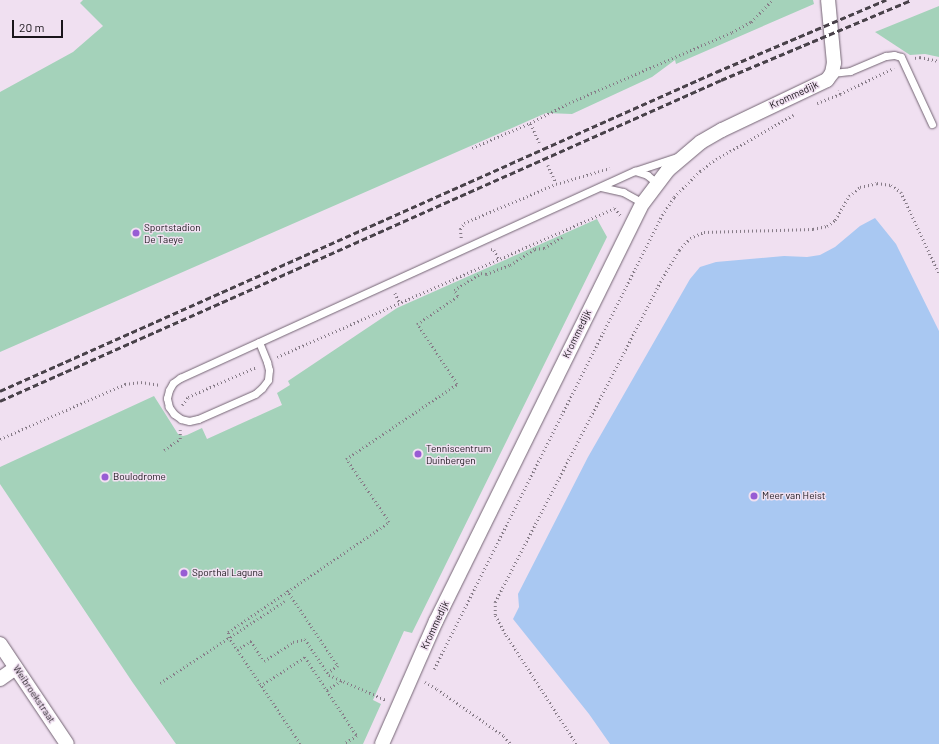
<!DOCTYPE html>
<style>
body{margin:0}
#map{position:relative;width:939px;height:744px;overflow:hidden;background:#f0e0f1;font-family:Barlow,sans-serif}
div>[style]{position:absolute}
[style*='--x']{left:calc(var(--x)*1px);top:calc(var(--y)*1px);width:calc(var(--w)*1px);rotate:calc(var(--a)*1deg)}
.green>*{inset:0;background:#a4d2ba}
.water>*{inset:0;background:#a9c8f2}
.path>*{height:2.5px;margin-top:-1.25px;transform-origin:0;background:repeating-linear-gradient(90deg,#877c88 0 1px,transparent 0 4px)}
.roads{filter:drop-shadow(0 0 1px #736473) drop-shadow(0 0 1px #736473)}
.service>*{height:7px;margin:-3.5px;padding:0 3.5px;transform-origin:3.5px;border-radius:3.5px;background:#fff}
.minor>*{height:14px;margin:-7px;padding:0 7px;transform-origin:7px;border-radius:7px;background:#fff}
.rail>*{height:3px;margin-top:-1.5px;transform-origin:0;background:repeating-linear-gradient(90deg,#49424a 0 6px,transparent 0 9px)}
.dots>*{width:11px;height:11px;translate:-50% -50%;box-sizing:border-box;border:2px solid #f0e0f1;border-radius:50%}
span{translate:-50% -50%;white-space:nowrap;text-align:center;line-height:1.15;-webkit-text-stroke:3px #f0e0f1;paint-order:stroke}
.street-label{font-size:10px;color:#1a151b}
.poi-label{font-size:10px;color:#1a151b}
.left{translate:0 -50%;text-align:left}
.scale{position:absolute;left:12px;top:20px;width:51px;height:18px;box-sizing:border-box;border:2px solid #1a151b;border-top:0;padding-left:5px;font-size:12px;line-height:14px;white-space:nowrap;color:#1a151b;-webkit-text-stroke:3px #f0e0f1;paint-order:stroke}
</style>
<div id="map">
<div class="green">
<i style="clip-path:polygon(83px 0,813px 0,814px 4px,676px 64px,675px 60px,652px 77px,572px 114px,546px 113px,0 352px,0 92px,73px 52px,103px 26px,80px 3px)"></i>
<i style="clip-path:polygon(939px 6px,939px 57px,925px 54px,910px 55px,875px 32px)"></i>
<i style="clip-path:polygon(597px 219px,607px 237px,412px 633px,404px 631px,373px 700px,381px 704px,363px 744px,176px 744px,133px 683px,0 484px,0 467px,154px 396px,178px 434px,183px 436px,187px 435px,202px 428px,207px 439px,282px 405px,277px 393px,290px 385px,288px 381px,397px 308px)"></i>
</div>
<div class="water">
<i style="clip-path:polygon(875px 218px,896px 244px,939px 331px,939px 744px,610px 744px,589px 714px,513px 619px,519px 607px,518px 594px,588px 457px,690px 279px,700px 267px,716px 262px,784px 256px,807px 257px,820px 255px,835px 247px,860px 226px)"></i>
</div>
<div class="path">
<i style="--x:915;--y:58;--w:5;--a:-11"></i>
<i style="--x:920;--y:57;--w:19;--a:12"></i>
<i style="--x:840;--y:94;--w:60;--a:-25.7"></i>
<i style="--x:817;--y:103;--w:25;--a:-21"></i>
<i style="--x:840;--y:94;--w:4;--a:-104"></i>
<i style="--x:539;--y:143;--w:22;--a:-114"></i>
<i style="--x:530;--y:123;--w:44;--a:-27.1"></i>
<i style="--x:569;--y:103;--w:178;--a:-23.5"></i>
<i style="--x:732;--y:32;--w:21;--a:-28"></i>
<i style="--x:751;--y:22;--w:30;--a:-46"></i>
<i style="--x:472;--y:148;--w:63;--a:-23.3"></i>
<i style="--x:548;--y:165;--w:20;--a:66"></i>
<i style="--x:461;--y:238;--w:9;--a:-96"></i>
<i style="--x:460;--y:229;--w:7;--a:-56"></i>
<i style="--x:464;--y:223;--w:100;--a:-23"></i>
<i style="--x:556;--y:184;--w:56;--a:-16.5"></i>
<i style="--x:491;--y:249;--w:3;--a:18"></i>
<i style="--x:494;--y:250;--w:10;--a:61"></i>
<i style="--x:395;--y:293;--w:11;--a:63"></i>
<i style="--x:277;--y:357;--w:369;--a:-23.8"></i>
<i style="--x:615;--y:208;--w:9;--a:54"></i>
<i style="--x:182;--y:405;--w:10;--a:-53"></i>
<i style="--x:188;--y:397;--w:74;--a:-23.8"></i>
<i style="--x:0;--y:439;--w:137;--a:-23.7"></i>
<i style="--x:125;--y:384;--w:16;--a:-7"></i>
<i style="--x:141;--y:382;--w:18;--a:9"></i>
<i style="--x:164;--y:450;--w:19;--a:-35"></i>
<i style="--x:180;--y:439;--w:9;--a:-90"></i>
<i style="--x:287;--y:590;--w:92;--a:56.1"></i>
<i style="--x:338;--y:666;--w:12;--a:145"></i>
<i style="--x:237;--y:650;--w:17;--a:-33"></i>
<i style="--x:251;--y:641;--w:24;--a:57"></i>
<i style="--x:264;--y:661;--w:35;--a:-33"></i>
<i style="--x:293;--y:642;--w:12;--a:-14"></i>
<i style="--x:305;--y:639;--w:43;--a:56.3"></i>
<i style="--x:329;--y:675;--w:62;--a:23.7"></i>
<i style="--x:434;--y:669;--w:508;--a:-63.33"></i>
<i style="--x:662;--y:215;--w:22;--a:-56"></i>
<i style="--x:674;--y:197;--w:37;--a:-45"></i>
<i style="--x:700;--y:171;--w:20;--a:-37"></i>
<i style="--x:716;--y:159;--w:89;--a:-29.7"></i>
<i style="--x:425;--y:682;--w:14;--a:30"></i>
<i style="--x:437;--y:689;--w:82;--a:35"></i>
<i style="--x:504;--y:736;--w:11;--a:49"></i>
<i style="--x:160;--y:683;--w:149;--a:-33.3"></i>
<i style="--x:260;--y:686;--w:54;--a:-32.8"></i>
<i style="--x:305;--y:657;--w:95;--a:56.6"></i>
<i style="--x:357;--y:736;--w:15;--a:148"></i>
<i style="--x:327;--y:690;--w:18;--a:-34"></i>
<i style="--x:300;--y:744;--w:128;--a:-123.8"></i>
<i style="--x:229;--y:638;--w:6;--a:-99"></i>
<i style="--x:228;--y:632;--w:195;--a:-34.3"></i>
<i style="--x:389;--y:522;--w:76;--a:-124.3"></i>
<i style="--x:346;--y:459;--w:134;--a:-34"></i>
<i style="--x:457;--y:384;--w:72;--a:-123.7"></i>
<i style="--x:417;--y:324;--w:50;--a:-34.3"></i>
<i style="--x:458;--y:296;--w:7;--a:-124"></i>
<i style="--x:454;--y:290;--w:32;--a:-32"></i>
<i style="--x:481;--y:273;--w:5;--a:11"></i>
<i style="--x:486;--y:274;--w:26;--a:-21"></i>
<i style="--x:510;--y:265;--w:30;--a:-33"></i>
<i style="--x:535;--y:249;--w:9;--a:-6"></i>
<i style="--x:544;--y:248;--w:21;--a:-31"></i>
<i style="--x:576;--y:744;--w:131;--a:-122.8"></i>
<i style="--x:505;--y:634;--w:21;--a:-118"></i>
<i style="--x:495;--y:615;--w:13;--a:-90"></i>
<i style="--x:495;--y:602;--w:360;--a:-62.7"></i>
<i style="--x:660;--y:282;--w:37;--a:-59"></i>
<i style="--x:679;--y:250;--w:16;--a:-47"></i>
<i style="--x:690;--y:238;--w:15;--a:-23"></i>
<i style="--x:704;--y:232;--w:109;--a:-1.6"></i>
<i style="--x:813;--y:229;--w:14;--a:-12"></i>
<i style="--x:827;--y:226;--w:10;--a:-37"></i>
<i style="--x:835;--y:220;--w:28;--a:-60"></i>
<i style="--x:849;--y:196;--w:14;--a:-39"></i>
<i style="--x:860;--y:187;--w:17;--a:-13"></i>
<i style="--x:877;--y:183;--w:14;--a:8"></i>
<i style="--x:891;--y:185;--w:12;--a:35"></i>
<i style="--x:901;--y:192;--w:89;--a:64.9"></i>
</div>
<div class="roads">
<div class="service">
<i style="--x:832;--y:73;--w:18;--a:-6"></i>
<i style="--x:850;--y:71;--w:39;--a:-23"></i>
<i style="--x:886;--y:56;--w:8;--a:-7"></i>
<i style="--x:894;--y:55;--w:7;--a:16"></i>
<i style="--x:901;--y:57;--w:74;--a:65.2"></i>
<i style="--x:635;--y:171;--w:13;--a:18"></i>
<i style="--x:647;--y:175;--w:13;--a:39"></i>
<i style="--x:601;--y:187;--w:23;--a:13"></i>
<i style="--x:623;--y:192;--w:23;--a:29"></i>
<i style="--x:259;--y:342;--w:22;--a:68"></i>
<i style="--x:267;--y:362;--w:8;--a:76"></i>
<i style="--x:269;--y:370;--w:10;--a:96"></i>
<i style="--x:268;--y:380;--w:10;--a:127"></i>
<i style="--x:262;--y:388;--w:9;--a:139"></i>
<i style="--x:255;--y:394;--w:62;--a:156.3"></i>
<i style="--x:198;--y:419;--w:9;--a:167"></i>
<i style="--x:189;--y:421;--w:8;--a:-166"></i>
<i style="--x:181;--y:419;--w:9;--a:-144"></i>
<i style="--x:174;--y:414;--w:9;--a:-126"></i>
<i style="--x:169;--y:407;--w:9;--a:-103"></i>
<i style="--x:167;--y:398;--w:8;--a:-76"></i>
<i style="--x:169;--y:390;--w:8;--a:-60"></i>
<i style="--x:173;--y:383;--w:9;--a:-36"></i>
<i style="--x:180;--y:378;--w:500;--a:-24.5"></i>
<i style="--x:635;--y:171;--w:47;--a:-18.4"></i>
</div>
<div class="minor">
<i style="--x:0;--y:644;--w:120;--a:56.2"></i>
<i style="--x:0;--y:679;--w:19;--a:-35"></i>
<i style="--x:382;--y:744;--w:134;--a:-66.3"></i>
<i style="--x:436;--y:621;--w:466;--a:-63.7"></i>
<i style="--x:643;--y:203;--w:41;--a:-52.9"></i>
<i style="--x:668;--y:170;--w:43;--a:-40.3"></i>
<i style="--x:701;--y:142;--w:24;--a:-30"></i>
<i style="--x:722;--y:130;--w:116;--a:-25.5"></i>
<i style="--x:827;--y:80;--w:9;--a:-54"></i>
<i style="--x:832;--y:73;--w:10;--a:-79"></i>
<i style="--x:834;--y:63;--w:63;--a:-95.4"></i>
</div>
</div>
<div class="rail">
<i style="--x:0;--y:391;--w:784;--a:-24.01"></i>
<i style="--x:716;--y:72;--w:185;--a:-23"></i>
<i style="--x:0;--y:401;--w:789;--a:-24"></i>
<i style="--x:721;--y:80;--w:206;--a:-22.8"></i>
</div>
<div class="dots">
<i style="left:136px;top:233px;background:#985cd4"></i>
<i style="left:418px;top:454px;background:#985cd4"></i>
<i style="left:105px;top:477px;background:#985cd4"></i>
<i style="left:754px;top:496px;background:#985cd4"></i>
<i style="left:184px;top:573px;background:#985cd4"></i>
</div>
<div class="street-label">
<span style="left:794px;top:95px;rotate:-25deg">Krommedijk</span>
<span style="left:577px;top:334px;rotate:-64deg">Krommedijk</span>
<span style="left:435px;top:625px;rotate:-65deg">Krommedijk</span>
<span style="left:34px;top:694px;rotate:56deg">Weibroekstraat</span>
</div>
<div class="poi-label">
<span class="left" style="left:144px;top:233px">Sportstadion<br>De Taeye</span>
<span class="left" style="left:426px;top:454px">Tenniscentrum<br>Duinbergen</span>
<span class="left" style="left:113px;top:477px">Boulodrome</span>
<span class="left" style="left:762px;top:496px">Meer van Heist</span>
<span class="left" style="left:192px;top:573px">Sporthal Laguna</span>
</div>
<div class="scale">20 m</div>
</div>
